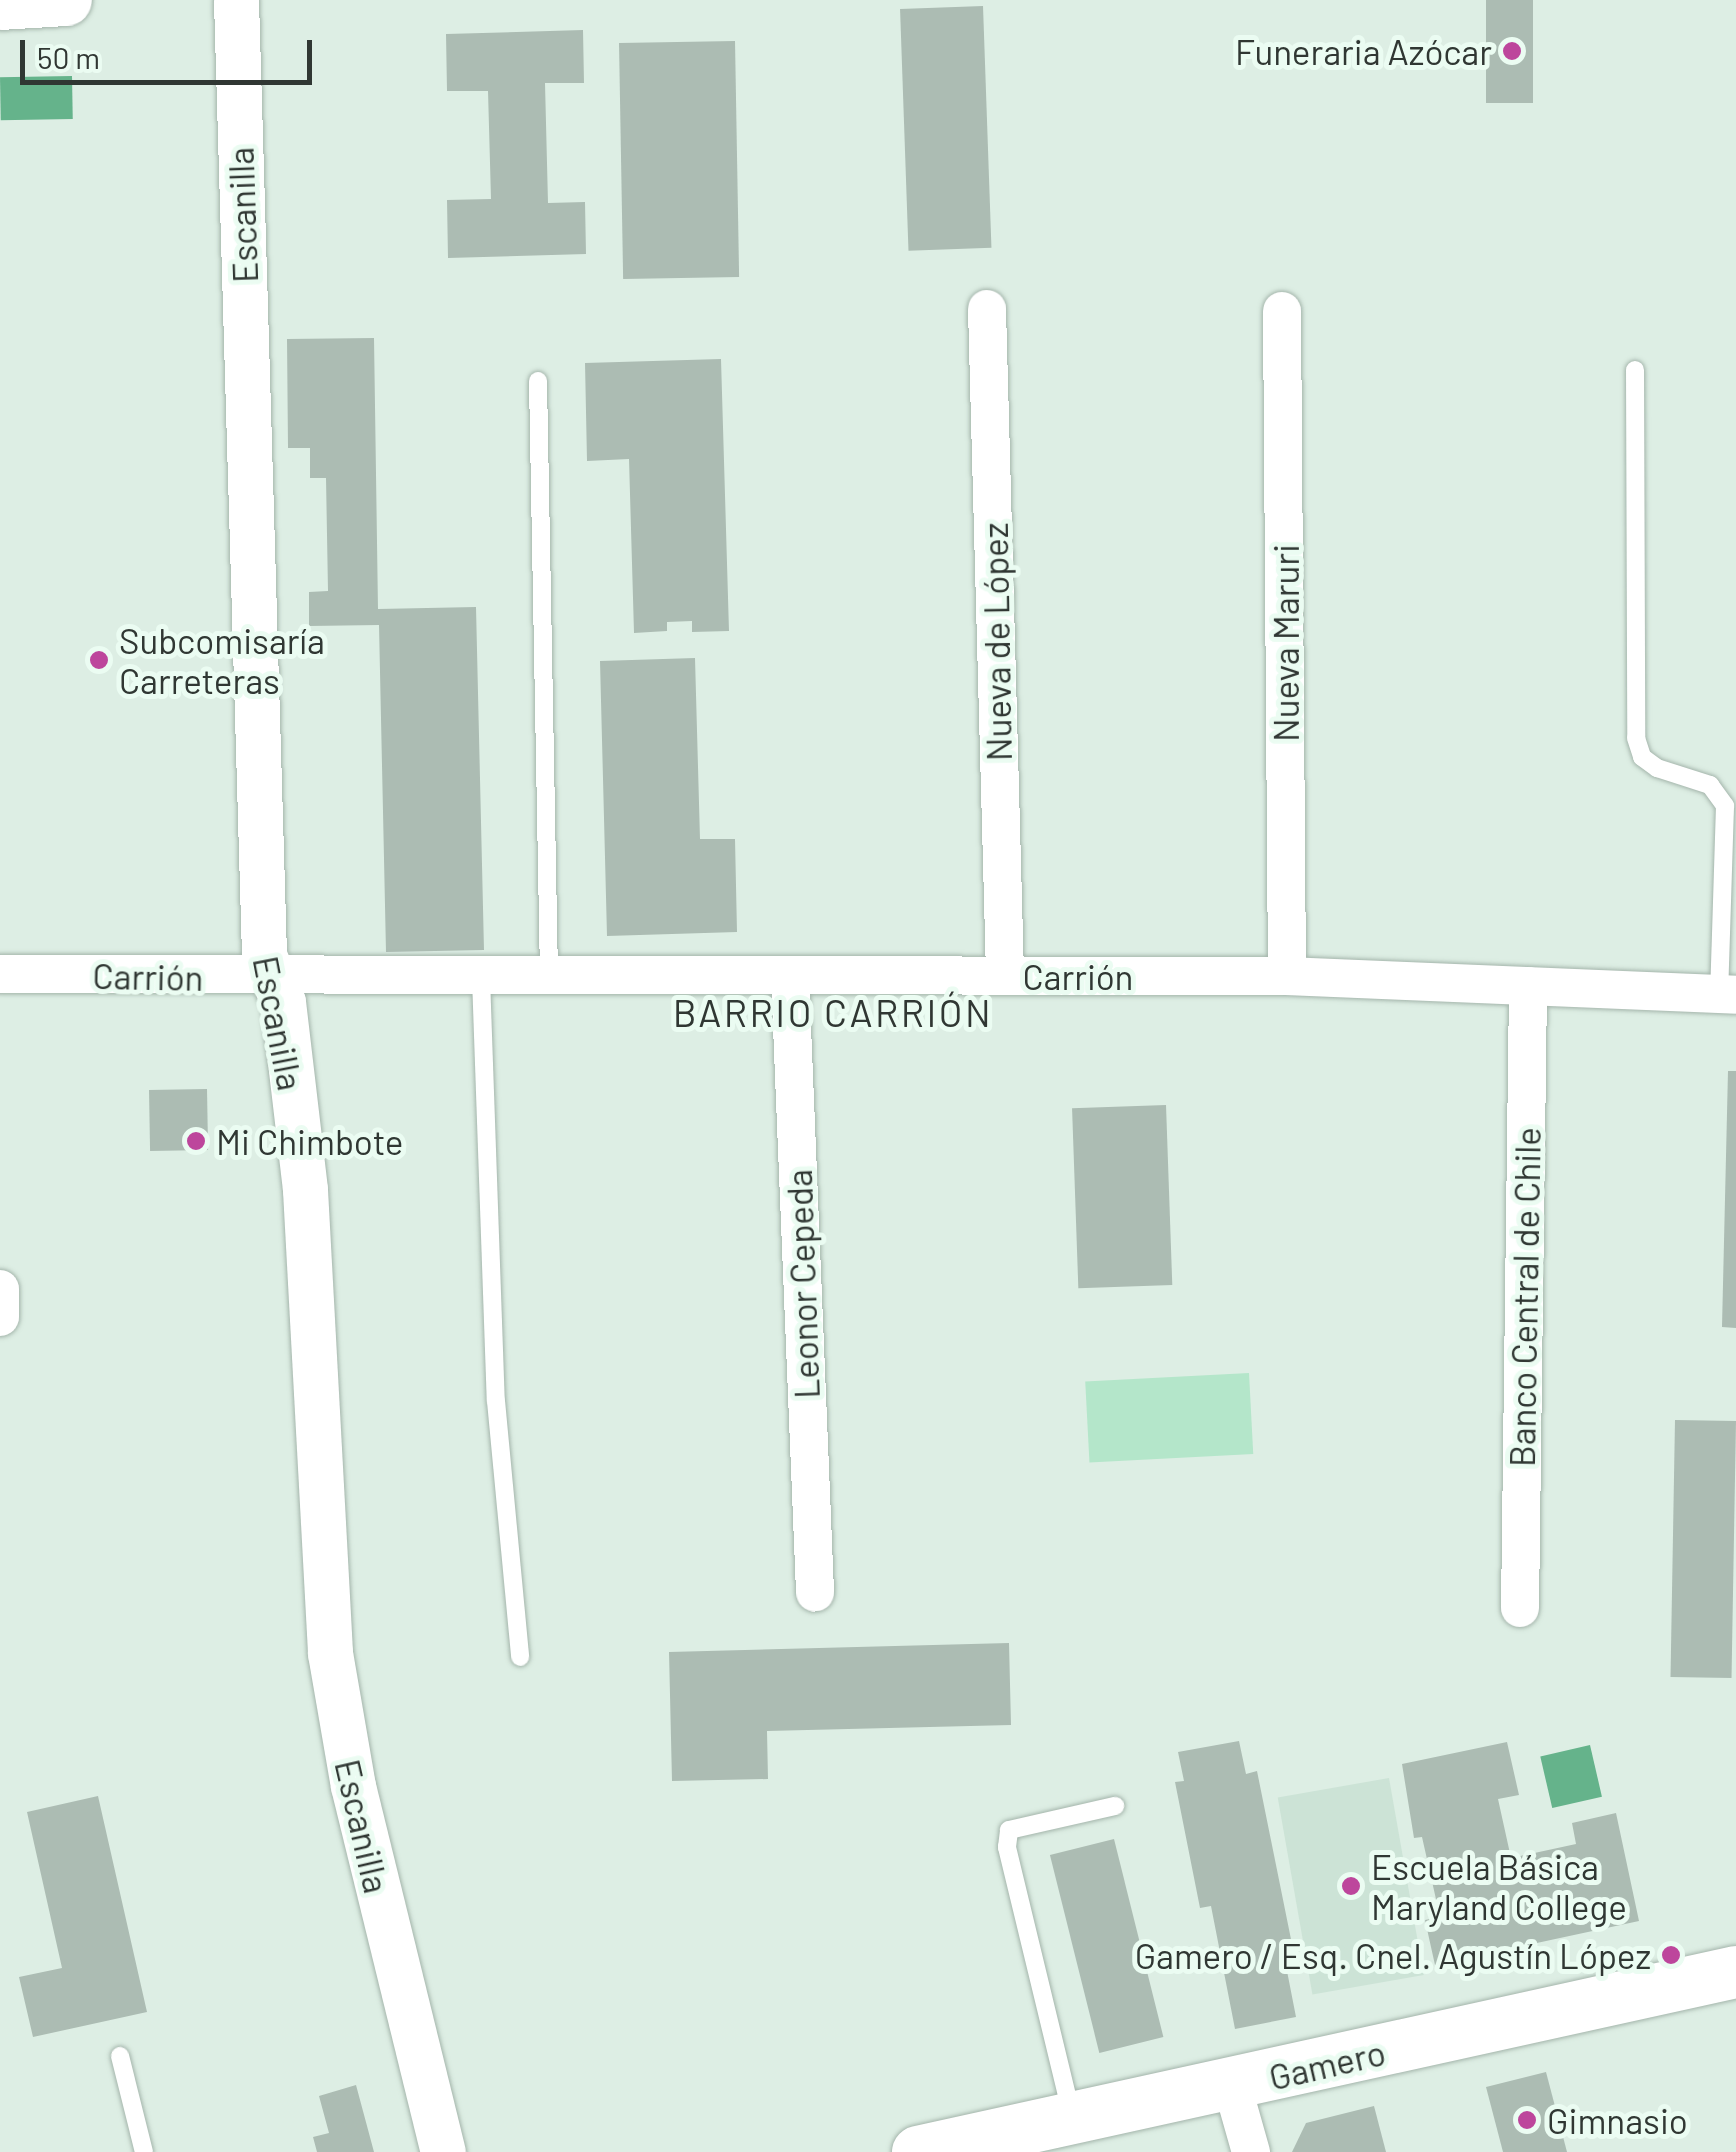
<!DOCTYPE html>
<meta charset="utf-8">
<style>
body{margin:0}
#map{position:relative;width:1736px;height:2152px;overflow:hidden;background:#ddeee4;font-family:Barlow,sans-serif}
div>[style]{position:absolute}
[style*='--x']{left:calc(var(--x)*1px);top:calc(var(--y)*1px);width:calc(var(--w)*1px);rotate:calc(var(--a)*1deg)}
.built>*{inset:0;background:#cce3d6;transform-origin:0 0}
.green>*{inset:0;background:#b4e6ca;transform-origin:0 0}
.water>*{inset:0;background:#65b38b;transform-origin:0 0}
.building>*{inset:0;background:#acbcb3;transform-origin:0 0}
.roads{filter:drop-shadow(0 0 2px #a4b5ab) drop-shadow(0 0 2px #a4b5ab)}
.service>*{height:18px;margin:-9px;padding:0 9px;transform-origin:9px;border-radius:9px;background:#fff}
.minor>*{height:38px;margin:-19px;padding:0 19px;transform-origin:19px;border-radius:19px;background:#fff}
.tertiary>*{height:45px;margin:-22.5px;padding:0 22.5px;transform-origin:22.5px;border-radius:22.5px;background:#fff}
.secondary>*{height:52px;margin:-26px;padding:0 26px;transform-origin:26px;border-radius:26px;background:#fff}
.dots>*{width:28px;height:28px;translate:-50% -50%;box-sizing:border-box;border:5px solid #ebfcf2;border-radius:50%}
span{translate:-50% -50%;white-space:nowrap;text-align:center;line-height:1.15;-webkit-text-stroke:10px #ebfcf2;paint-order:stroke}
.poi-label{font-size:35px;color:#303733}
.right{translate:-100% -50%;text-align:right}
.left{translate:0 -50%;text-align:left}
.street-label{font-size:35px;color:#303733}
.neighbourhood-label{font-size:38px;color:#303733;letter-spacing:2.5px}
.scale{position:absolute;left:20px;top:40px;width:292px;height:45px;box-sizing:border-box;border:5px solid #303733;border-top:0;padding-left:12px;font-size:30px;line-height:35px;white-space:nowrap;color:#303733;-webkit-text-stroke:8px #ebfcf2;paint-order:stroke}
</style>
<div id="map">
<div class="built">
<i style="left:1389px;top:1778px;width:200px;height:113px;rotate:80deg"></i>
</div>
<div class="green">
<i style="left:1249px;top:1373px;width:81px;height:164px;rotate:87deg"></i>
</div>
<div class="water">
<i style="left:72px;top:76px;width:43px;height:72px;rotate:89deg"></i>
<i style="left:1590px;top:1745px;width:53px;height:51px;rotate:77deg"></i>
</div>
<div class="building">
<i style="left:1486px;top:0;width:47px;height:103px"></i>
<i style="left:983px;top:6px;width:242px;height:83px;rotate:88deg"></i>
<i style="clip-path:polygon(583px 30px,584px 83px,545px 83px,548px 203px,585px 202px,586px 254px,448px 258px,447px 200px,491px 199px,488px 91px,447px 91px,446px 34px)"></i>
<i style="left:735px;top:41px;width:236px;height:116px;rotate:89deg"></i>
<i style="clip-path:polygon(374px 338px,378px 609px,476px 607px,484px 950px,386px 952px,379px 625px,309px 626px,309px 592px,328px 591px,326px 478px,310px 478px,310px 448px,288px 448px,287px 339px)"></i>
<i style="clip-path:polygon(721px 359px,729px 631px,692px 632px,692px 621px,667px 622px,667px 631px,634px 633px,629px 459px,587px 461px,585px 363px)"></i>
<i style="clip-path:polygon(695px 658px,700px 839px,735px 839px,737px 932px,607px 936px,600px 661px)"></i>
<i style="clip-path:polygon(1728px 1071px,1736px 1071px,1736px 1328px,1722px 1327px)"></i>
<i style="left:207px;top:1089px;width:61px;height:58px;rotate:89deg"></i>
<i style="left:1166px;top:1105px;width:180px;height:94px;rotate:88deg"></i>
<i style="left:1675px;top:1420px;width:61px;height:257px;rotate:1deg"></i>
<i style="clip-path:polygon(1009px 1643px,1011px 1725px,767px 1731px,768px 1779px,672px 1781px,669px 1652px)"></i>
<i style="clip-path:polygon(1239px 1741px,1246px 1774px,1257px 1771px,1297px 1969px,1287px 1971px,1296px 2017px,1235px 2029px,1211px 1906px,1200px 1908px,1175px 1782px,1184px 1781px,1178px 1752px)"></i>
<i style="clip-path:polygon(1507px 1742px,1519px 1795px,1498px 1799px,1511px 1858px,1576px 1844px,1572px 1823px,1616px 1813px,1639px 1921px,1435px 1965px,1425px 1920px,1440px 1917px,1422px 1837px,1414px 1838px,1402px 1764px)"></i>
<i style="clip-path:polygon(98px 1796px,147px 2012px,33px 2037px,19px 1977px,62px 1968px,27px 1812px)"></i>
<i style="left:1114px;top:1839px;width:204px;height:66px;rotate:76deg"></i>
<i style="clip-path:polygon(1546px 2072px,1567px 2152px,1503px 2152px,1486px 2087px)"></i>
<i style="clip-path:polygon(356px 2085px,374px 2152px,317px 2152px,313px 2137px,329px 2133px,319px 2096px)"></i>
<i style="clip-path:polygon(1374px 2106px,1386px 2152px,1292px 2152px,1306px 2123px)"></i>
</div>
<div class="roads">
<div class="service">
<i style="--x:1635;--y:370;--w:368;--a:89.8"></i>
<i style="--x:1636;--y:738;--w:20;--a:72"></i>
<i style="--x:1642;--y:757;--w:19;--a:36"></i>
<i style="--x:1657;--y:768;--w:56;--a:17.8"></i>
<i style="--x:1710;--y:785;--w:26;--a:54"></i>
<i style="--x:1725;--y:806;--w:188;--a:91.8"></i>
<i style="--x:538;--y:381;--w:596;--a:88.94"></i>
<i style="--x:481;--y:978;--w:423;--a:88"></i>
<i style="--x:496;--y:1401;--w:257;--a:84.6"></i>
<i style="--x:120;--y:2056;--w:99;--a:76"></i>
<i style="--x:1071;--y:2112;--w:273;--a:-103.6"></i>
<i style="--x:1007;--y:1847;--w:17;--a:-83"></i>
<i style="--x:1009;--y:1830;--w:109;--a:-12.8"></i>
</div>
<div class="minor">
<i style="--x:987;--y:309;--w:667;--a:88.45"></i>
<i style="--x:1282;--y:311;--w:665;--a:89.57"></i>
<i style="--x:0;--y:974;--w:1287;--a:0.09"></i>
<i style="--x:1287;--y:976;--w:449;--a:2.4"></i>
<i style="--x:790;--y:977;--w:616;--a:87.67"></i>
<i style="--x:0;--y:1289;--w:28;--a:90"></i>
<i style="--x:1520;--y:1608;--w:622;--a:-89.26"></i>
<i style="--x:1232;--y:2085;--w:70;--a:74.2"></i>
</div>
<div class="tertiary">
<i style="--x:236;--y:0;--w:955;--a:88.32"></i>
<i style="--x:264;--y:955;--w:51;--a:68"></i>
<i style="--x:283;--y:1002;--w:189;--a:83.3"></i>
<i style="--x:305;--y:1190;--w:464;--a:86.9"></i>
<i style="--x:330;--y:1653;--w:135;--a:80.2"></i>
<i style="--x:353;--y:1786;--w:377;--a:76.2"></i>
</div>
<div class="secondary">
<i style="--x:0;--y:4;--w:66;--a:-3.5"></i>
<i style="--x:918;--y:2152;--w:838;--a:-12.41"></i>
</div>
</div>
<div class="dots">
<i style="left:1512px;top:51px;background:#bd469c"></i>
<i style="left:99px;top:660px;background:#bd469c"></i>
<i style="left:196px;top:1141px;background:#bd469c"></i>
<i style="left:1351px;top:1886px;background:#bd469c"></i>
<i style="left:1671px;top:1955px;background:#bd469c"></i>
<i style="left:1527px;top:2120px;background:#bd469c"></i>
</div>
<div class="poi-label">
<span class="right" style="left:1492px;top:51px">Funeraria Azócar</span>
<span class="left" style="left:119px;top:660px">Subcomisaría<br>Carreteras</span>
<span class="left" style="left:216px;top:1141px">Mi Chimbote</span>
<span class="left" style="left:1371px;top:1886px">Escuela Básica<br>Maryland College</span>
<span class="right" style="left:1651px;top:1955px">Gamero / Esq. Cnel. Agustín López</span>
<span class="left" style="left:1547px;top:2120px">Gimnasio</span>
</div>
<div class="street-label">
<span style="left:242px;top:215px;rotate:-92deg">Escanilla</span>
<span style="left:996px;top:642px;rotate:-91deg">Nueva de López</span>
<span style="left:1285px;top:643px;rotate:-90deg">Nueva Maruri</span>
<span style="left:148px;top:976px;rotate:1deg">Carrión</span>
<span style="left:1078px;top:976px">Carrión</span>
<span style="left:279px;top:1023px;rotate:79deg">Escanilla</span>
<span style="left:802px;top:1284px;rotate:-92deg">Leonor Cepeda</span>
<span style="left:1524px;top:1297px;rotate:-89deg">Banco Central de Chile</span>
<span style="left:363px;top:1826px;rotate:77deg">Escanilla</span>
<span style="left:1327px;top:2064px;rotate:-13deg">Gamero</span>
</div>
<div class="neighbourhood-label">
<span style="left:833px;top:1013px">BARRIO CARRIÓN</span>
</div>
<div class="scale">50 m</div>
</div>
